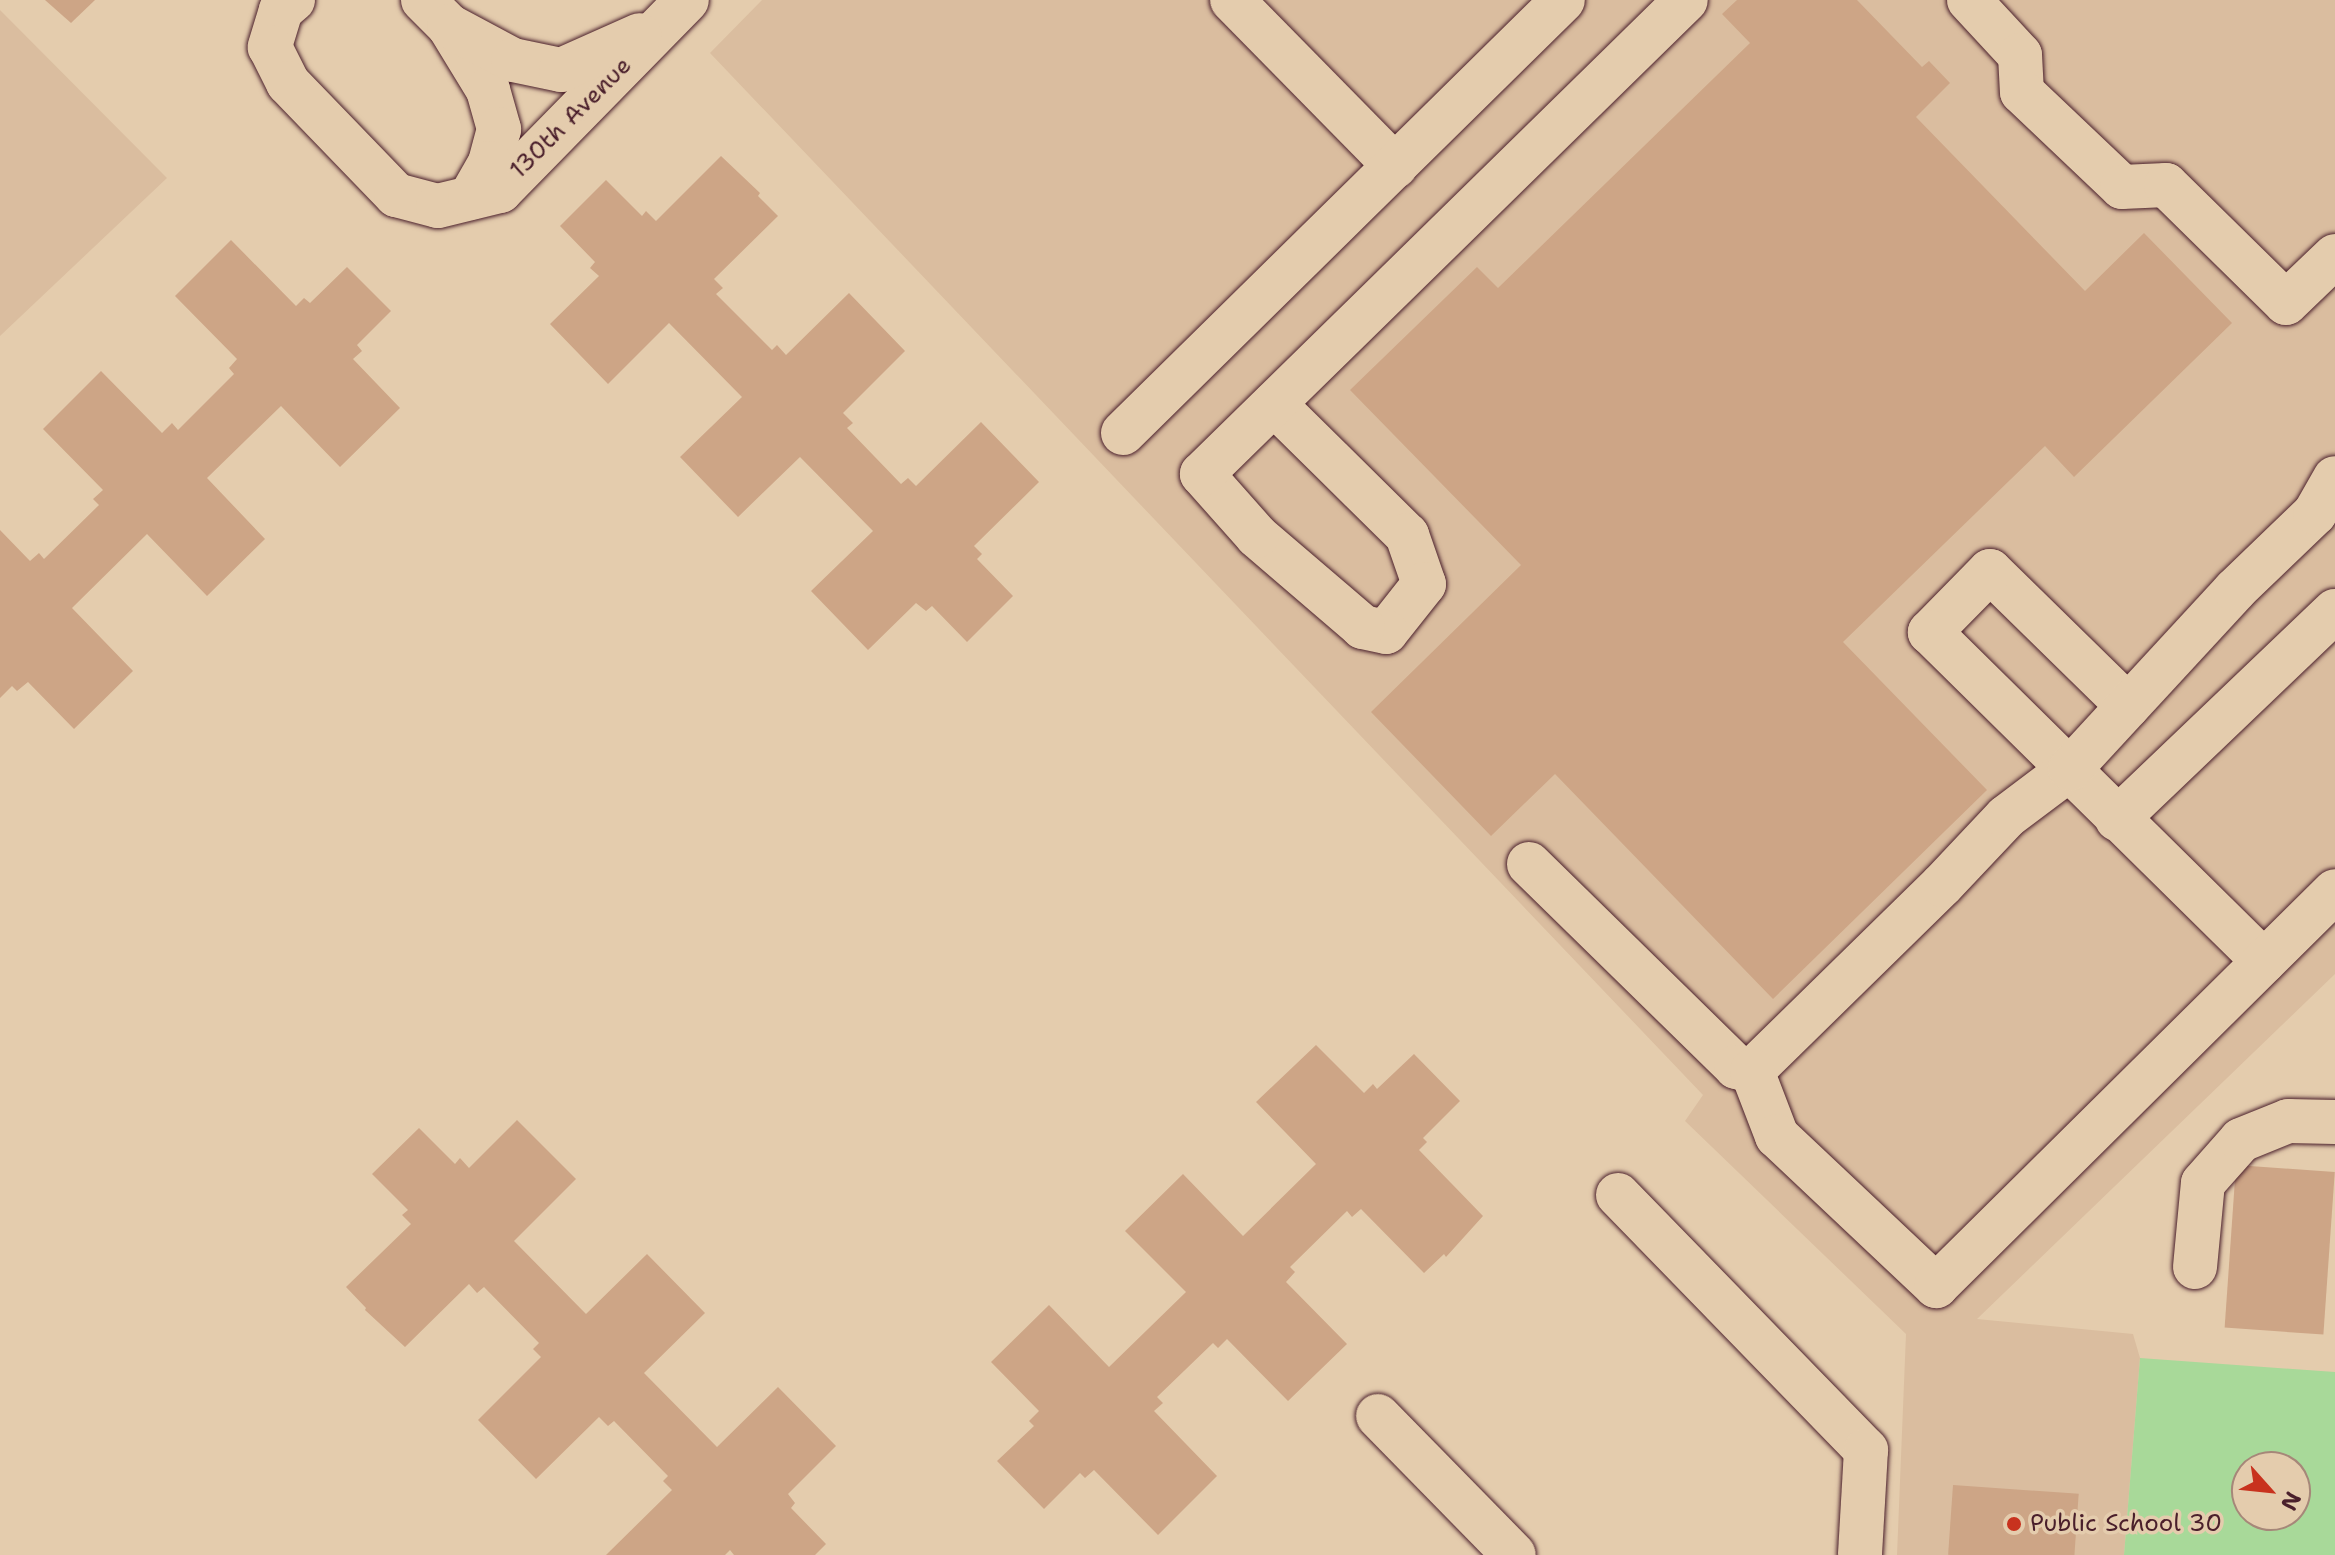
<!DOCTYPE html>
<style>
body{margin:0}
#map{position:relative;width:2335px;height:1555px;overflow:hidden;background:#e4ccad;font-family:"Shantell Sans",sans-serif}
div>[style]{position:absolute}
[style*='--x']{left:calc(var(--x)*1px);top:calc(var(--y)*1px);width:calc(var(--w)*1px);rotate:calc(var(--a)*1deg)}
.built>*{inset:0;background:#dabd9f}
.green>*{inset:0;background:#a8d999}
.building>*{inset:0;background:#cda586;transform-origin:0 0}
.roads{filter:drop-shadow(0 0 2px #4a1f2b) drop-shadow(0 0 2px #4a1f2b)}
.minor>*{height:44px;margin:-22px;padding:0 22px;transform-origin:22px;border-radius:22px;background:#e4ccad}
.dots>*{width:22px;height:22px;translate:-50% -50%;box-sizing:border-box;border:4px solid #e4ccad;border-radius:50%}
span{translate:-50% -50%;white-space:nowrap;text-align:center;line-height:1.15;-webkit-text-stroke:7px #e4ccad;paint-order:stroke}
.street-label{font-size:24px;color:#4a1f2b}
.poi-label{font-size:24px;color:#4a1f2b}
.left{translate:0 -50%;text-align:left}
.north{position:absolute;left:2231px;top:1451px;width:80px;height:80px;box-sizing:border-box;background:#e4ccad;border:2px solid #a68779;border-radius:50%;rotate:117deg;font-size:22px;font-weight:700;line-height:32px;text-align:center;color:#4a1f2b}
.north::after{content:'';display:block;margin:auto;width:28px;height:36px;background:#c8321e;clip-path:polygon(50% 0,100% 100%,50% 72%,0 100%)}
</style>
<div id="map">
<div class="built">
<i style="clip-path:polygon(762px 0,2335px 0,2335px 974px,1977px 1319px,2133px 1334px,2140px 1358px,2124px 1555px,1897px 1555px,1906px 1334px,1685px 1121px,1703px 1095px,710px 53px)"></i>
<i style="clip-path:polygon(0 10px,167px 178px,0 336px)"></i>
</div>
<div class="green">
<i style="clip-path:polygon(evenodd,2140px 1358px,2335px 1372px,2335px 1555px,2124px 1555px,2140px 1358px,2247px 1467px,2295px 1467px,2295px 1515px,2247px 1515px,2247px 1467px)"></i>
</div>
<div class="building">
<i style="clip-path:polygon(45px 0,95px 0,71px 23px)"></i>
<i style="clip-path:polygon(1737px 0,1857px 0,1922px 67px,1929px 61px,1950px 83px,1916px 117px,2085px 291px,2144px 233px,2232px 323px,2074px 477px,2045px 446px,1843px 642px,1987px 790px,1773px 999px,1555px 774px,1491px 836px,1371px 712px,1521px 565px,1350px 390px,1477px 267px,1498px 288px,1750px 43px,1722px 14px)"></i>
<i style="clip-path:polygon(721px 156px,760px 193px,758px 196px,778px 216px,714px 279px,723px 288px,716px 294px,772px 350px,777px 345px,786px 355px,849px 293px,905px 351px,843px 413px,853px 423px,847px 428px,901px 484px,908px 478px,916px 486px,981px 422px,1039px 482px,974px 546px,982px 554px,977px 559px,1013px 596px,967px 642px,932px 606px,926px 611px,916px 603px,868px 650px,811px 591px,873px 531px,800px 457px,738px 517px,680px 457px,742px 397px,669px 323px,608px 384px,550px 324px,599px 276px,590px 268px,595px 262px,560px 226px,606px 180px,642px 216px,646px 211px,656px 221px)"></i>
<i style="clip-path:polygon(231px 240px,296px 306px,304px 298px,310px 303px,347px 267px,391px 311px,357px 345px,362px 351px,353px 359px,400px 408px,340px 467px,281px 406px,207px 478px,265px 539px,207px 596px,147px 534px,72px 608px,133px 671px,74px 729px,28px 682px,17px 691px,12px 686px,0 698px,0 530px,30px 561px,39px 553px,44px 559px,99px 505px,93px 499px,103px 490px,43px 429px,101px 371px,162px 433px,172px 423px,178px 430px,234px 374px,229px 368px,237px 359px,175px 296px)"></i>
<i style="clip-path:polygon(1316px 1045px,1364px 1093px,1373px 1084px,1377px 1089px,1414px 1054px,1460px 1101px,1423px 1138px,1427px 1142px,1419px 1150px,1483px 1216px,1446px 1257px,1444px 1254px,1424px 1273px,1361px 1209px,1352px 1217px,1347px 1211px,1290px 1267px,1295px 1272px,1286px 1282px,1347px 1344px,1288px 1401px,1227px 1339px,1218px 1348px,1213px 1343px,1157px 1397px,1163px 1403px,1154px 1411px,1217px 1476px,1158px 1535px,1094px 1470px,1085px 1478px,1080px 1473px,1044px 1509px,997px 1461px,1034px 1426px,1029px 1421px,1039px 1411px,991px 1362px,1049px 1305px,1109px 1367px,1186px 1292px,1125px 1231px,1183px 1174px,1243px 1236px,1316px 1164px,1256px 1102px)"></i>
<i style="clip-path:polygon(517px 1120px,576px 1179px,514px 1241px,586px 1314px,647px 1254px,705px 1313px,644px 1373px,717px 1447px,778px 1387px,836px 1446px,788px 1494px,795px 1503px,791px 1508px,826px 1544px,815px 1555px,734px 1555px,730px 1550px,725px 1555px,606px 1555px,672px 1490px,663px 1481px,668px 1476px,614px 1421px,608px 1426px,599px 1417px,536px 1479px,478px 1420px,541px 1357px,533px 1349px,539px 1343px,484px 1287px,477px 1293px,469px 1284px,405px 1347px,365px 1310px,366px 1308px,346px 1287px,411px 1224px,402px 1215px,408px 1210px,372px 1174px,419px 1128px,455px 1164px,460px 1158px,469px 1168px)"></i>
<i style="left:2236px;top:1165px;width:99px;height:163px;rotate:4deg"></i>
<i style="left:1953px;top:1485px;width:126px;height:70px;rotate:4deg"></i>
</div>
<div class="roads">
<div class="minor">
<i style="--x:293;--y:0;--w:16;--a:140"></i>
<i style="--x:281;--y:10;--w:39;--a:107"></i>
<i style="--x:270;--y:47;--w:40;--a:63.4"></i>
<i style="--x:288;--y:83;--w:156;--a:46"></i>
<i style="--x:396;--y:195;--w:43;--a:14.7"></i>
<i style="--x:438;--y:206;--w:64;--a:-13.6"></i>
<i style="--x:500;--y:191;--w:267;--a:-45.6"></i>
<i style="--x:423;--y:0;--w:37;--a:45"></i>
<i style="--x:449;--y:26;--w:75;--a:58.6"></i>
<i style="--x:488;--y:90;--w:41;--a:74.2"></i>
<i style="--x:499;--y:129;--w:35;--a:105"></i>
<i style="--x:490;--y:163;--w:40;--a:119.7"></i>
<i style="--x:1232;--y:0;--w:233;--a:45.5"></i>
<i style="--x:1969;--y:0;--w:75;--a:47.2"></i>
<i style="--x:2020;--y:55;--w:37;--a:87"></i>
<i style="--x:2022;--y:92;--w:138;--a:43.5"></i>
<i style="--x:2122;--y:187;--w:44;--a:-2.6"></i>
<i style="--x:2166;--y:185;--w:168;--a:44.5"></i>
<i style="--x:2286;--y:303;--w:68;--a:-43.8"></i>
<i style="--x:449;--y:26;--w:72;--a:28"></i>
<i style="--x:513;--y:60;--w:49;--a:11.8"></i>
<i style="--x:561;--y:70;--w:86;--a:-23.9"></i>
<i style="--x:1274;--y:404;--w:187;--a:44.6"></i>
<i style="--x:1407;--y:535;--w:52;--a:70.9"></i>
<i style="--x:1424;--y:584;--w:61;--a:128.4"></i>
<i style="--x:1386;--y:632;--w:24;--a:-168"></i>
<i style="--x:1363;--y:627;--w:140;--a:-139.4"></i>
<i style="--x:1257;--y:536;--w:83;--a:-131.6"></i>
<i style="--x:1202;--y:474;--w:677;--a:-44.4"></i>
<i style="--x:1123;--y:433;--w:617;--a:-44.54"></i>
<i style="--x:2128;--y:706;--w:193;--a:-135.6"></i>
<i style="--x:1990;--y:571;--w:86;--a:134.5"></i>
<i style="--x:1930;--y:632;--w:469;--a:44.6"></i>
<i style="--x:2117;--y:819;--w:301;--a:-43.7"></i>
<i style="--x:1529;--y:864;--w:290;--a:44.4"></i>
<i style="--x:1736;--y:1067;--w:16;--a:14"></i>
<i style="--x:1752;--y:1071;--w:266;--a:-44.4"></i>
<i style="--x:1942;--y:885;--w:93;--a:-46.7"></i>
<i style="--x:2006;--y:817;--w:80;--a:-36.9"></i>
<i style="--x:2070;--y:769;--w:243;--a:-47.3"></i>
<i style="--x:2235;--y:590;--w:111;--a:-43.9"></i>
<i style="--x:2315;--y:513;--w:40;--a:-60.3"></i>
<i style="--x:1752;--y:1071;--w:70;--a:69"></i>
<i style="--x:1777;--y:1136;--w:219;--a:43.3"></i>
<i style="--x:1936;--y:1286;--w:561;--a:-44.71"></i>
<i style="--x:1618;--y:1195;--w:356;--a:45.8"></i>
<i style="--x:1866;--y:1450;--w:105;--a:93.3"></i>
<i style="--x:2195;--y:1267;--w:84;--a:-84.6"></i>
<i style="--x:2203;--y:1183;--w:57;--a:-48.5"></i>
<i style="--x:2241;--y:1140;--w:51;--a:-22"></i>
<i style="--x:2288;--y:1121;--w:47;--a:1.2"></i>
<i style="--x:1378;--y:1416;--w:194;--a:45.6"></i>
</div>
</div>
<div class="dots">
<i style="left:2014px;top:1524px;background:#c8321e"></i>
</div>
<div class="street-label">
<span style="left:571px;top:118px;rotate:-45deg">130th Avenue</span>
</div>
<div class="poi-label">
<span class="left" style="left:2030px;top:1524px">Public School 30</span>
</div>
<div class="north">N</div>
</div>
